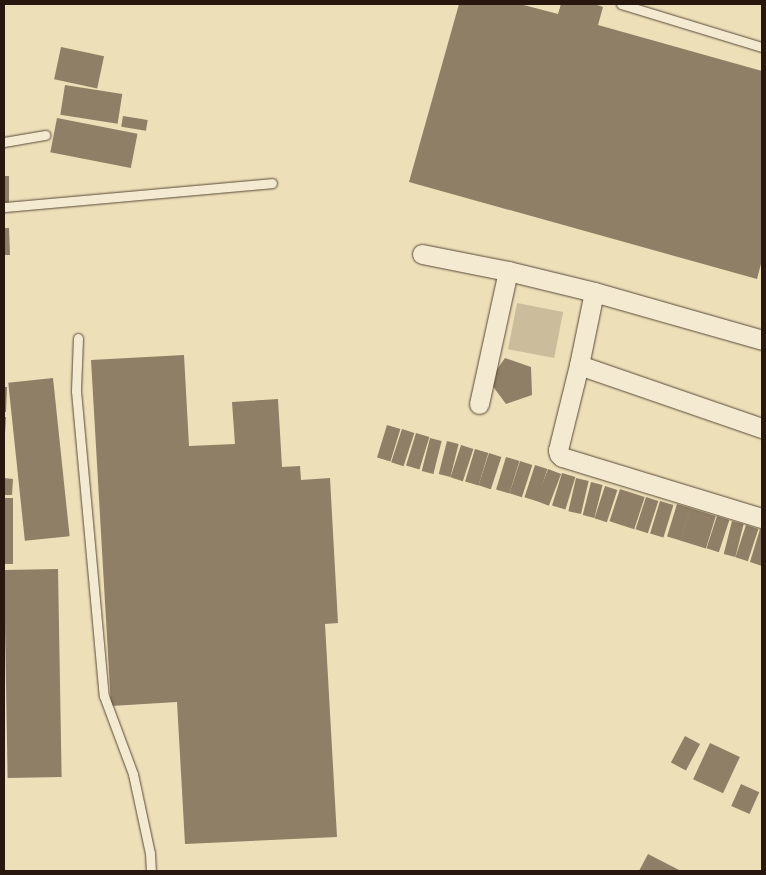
<!DOCTYPE html>
<style>
body{margin:0}
#map{position:relative;width:766px;height:875px;overflow:hidden;background:#eddfb8;font-family:"IM FELL English",serif}
div>[style]{position:absolute}
[style*='--x']{left:calc(var(--x)*1px);top:calc(var(--y)*1px);width:calc(var(--w)*1px);rotate:calc(var(--a)*1deg)}
.green>*{inset:0;background:#cbbd9b;transform-origin:0 0}
.building>*{inset:0;background:#8e7f66;transform-origin:0 0}
.roads{filter:drop-shadow(0 0 1px #584938) drop-shadow(0 0 1px #584938)}
.service>*{height:9px;margin:-4.5px;padding:0 4.5px;transform-origin:4.5px;border-radius:4.5px;background:#f3ead1}
.minor>*{height:19px;margin:-9.5px;padding:0 9.5px;transform-origin:9.5px;border-radius:9.5px;background:#f3ead1}
span{translate:-50% -50%;white-space:nowrap;text-align:center;line-height:1.15;-webkit-text-stroke:5px #f3ead1;paint-order:stroke}
.frame{position:absolute;inset:0;border:5px solid #27170e;pointer-events:none}
</style>
<div id="map">
<div class="green">
<i style="left:517px;top:303px;width:47px;height:47px;rotate:11deg"></i>
</div>
<div class="building">
<i style="clip-path:polygon(459px 4px,520px 4px,558px 14px,561px 4px,594px 4px,603px 7px,598px 25px,762px 71px,762px 260px,757px 279px,409px 182px)"></i>
<i style="left:61px;top:47px;width:44px;height:33px;rotate:12deg"></i>
<i style="left:65px;top:85px;width:58px;height:30px;rotate:9deg"></i>
<i style="left:123px;top:116px;width:25px;height:11px;rotate:9deg"></i>
<i style="left:57px;top:118px;width:82px;height:35px;rotate:11deg"></i>
<i style="left:4px;top:176px;width:5px;height:31px"></i>
<i style="clip-path:polygon(4px 228px,9px 228px,10px 255px,4px 255px)"></i>
<i style="clip-path:polygon(184px 355px,189px 446px,235px 444px,232px 402px,278px 399px,282px 467px,300px 466px,301px 480px,330px 478px,338px 623px,325px 624px,337px 837px,185px 844px,177px 702px,111px 706px,91px 360px)"></i>
<i style="clip-path:polygon(505px 358px,531px 367px,532px 395px,506px 404px,489px 381px)"></i>
<i style="left:53px;top:378px;width:159px;height:45px;rotate:84deg"></i>
<i style="clip-path:polygon(4px 387px,7px 387px,6px 412px,4px 412px)"></i>
<i style="clip-path:polygon(4px 417px,6px 417px,5px 434px,4px 434px)"></i>
<i style="left:387px;top:425px;width:14px;height:34px;rotate:17deg"></i>
<i style="left:402px;top:429px;width:13px;height:35px;rotate:18deg"></i>
<i style="left:416px;top:433px;width:14px;height:34px;rotate:17deg"></i>
<i style="left:430px;top:438px;width:12px;height:34px;rotate:14deg"></i>
<i style="left:447px;top:441px;width:12px;height:34px;rotate:14deg"></i>
<i style="left:461px;top:445px;width:13px;height:34px;rotate:18deg"></i>
<i style="left:475px;top:449px;width:14px;height:34px;rotate:17deg"></i>
<i style="left:489px;top:453px;width:13px;height:34px;rotate:18deg"></i>
<i style="left:506px;top:457px;width:14px;height:34px;rotate:17deg"></i>
<i style="left:520px;top:461px;width:13px;height:34px;rotate:18deg"></i>
<i style="left:535px;top:465px;width:13px;height:34px;rotate:18deg"></i>
<i style="left:548px;top:469px;width:14px;height:34px;rotate:21deg"></i>
<i style="left:562px;top:473px;width:14px;height:34px;rotate:17deg"></i>
<i style="clip-path:polygon(4px 478px,13px 479px,12px 495px,4px 495px)"></i>
<i style="left:576px;top:478px;width:13px;height:34px;rotate:13deg"></i>
<i style="left:591px;top:482px;width:12px;height:34px;rotate:14deg"></i>
<i style="left:605px;top:486px;width:13px;height:34px;rotate:18deg"></i>
<i style="left:620px;top:489px;width:26px;height:34px;rotate:18deg"></i>
<i style="left:646px;top:497px;width:13px;height:34px;rotate:18deg"></i>
<i style="left:4px;top:498px;width:9px;height:66px"></i>
<i style="left:660px;top:501px;width:14px;height:34px;rotate:17deg"></i>
<i style="left:677px;top:504px;width:14px;height:34px;rotate:17deg"></i>
<i style="left:690px;top:508px;width:27px;height:34px;rotate:17deg"></i>
<i style="left:717px;top:516px;width:13px;height:34px;rotate:18deg"></i>
<i style="left:732px;top:521px;width:12px;height:34px;rotate:14deg"></i>
<i style="left:746px;top:525px;width:13px;height:34px;rotate:18deg"></i>
<i style="clip-path:polygon(760px 529px,762px 530px,762px 566px,750px 562px)"></i>
<i style="left:58px;top:569px;width:208px;height:54px;rotate:89deg"></i>
<i style="left:685px;top:736px;width:17px;height:30px;rotate:28deg"></i>
<i style="left:710px;top:743px;width:33px;height:40px;rotate:25deg"></i>
<i style="left:741px;top:784px;width:20px;height:24px;rotate:24deg"></i>
<i style="clip-path:polygon(648px 854px,681px 871px,639px 871px)"></i>
</div>
<div class="roads">
<div class="service">
<i style="--x:621;--y:4;--w:147;--a:17"></i>
<i style="--x:4;--y:142;--w:42;--a:-9.7"></i>
<i style="--x:4;--y:207;--w:269;--a:-5.1"></i>
<i style="--x:78;--y:338;--w:53;--a:92.2"></i>
<i style="--x:76;--y:391;--w:306;--a:84.8"></i>
<i style="--x:104;--y:696;--w:83;--a:69.6"></i>
<i style="--x:133;--y:774;--w:81;--a:77.9"></i>
<i style="--x:150;--y:853;--w:18;--a:87"></i>
</div>
<div class="minor">
<i style="--x:422;--y:254;--w:88;--a:11.2"></i>
<i style="--x:508;--y:271;--w:89;--a:13.7"></i>
<i style="--x:594;--y:292;--w:175;--a:15.9"></i>
<i style="--x:594;--y:292;--w:75;--a:101.6"></i>
<i style="--x:579;--y:365;--w:88;--a:103.9"></i>
<i style="--x:558;--y:450;--w:4;--a:76"></i>
<i style="--x:559;--y:454;--w:4;--a:45"></i>
<i style="--x:562;--y:457;--w:209;--a:17"></i>
<i style="--x:579;--y:365;--w:194;--a:19"></i>
<i style="--x:479;--y:404;--w:136;--a:-77.7"></i>
</div>
</div>
<div class="frame"></div>
</div>
